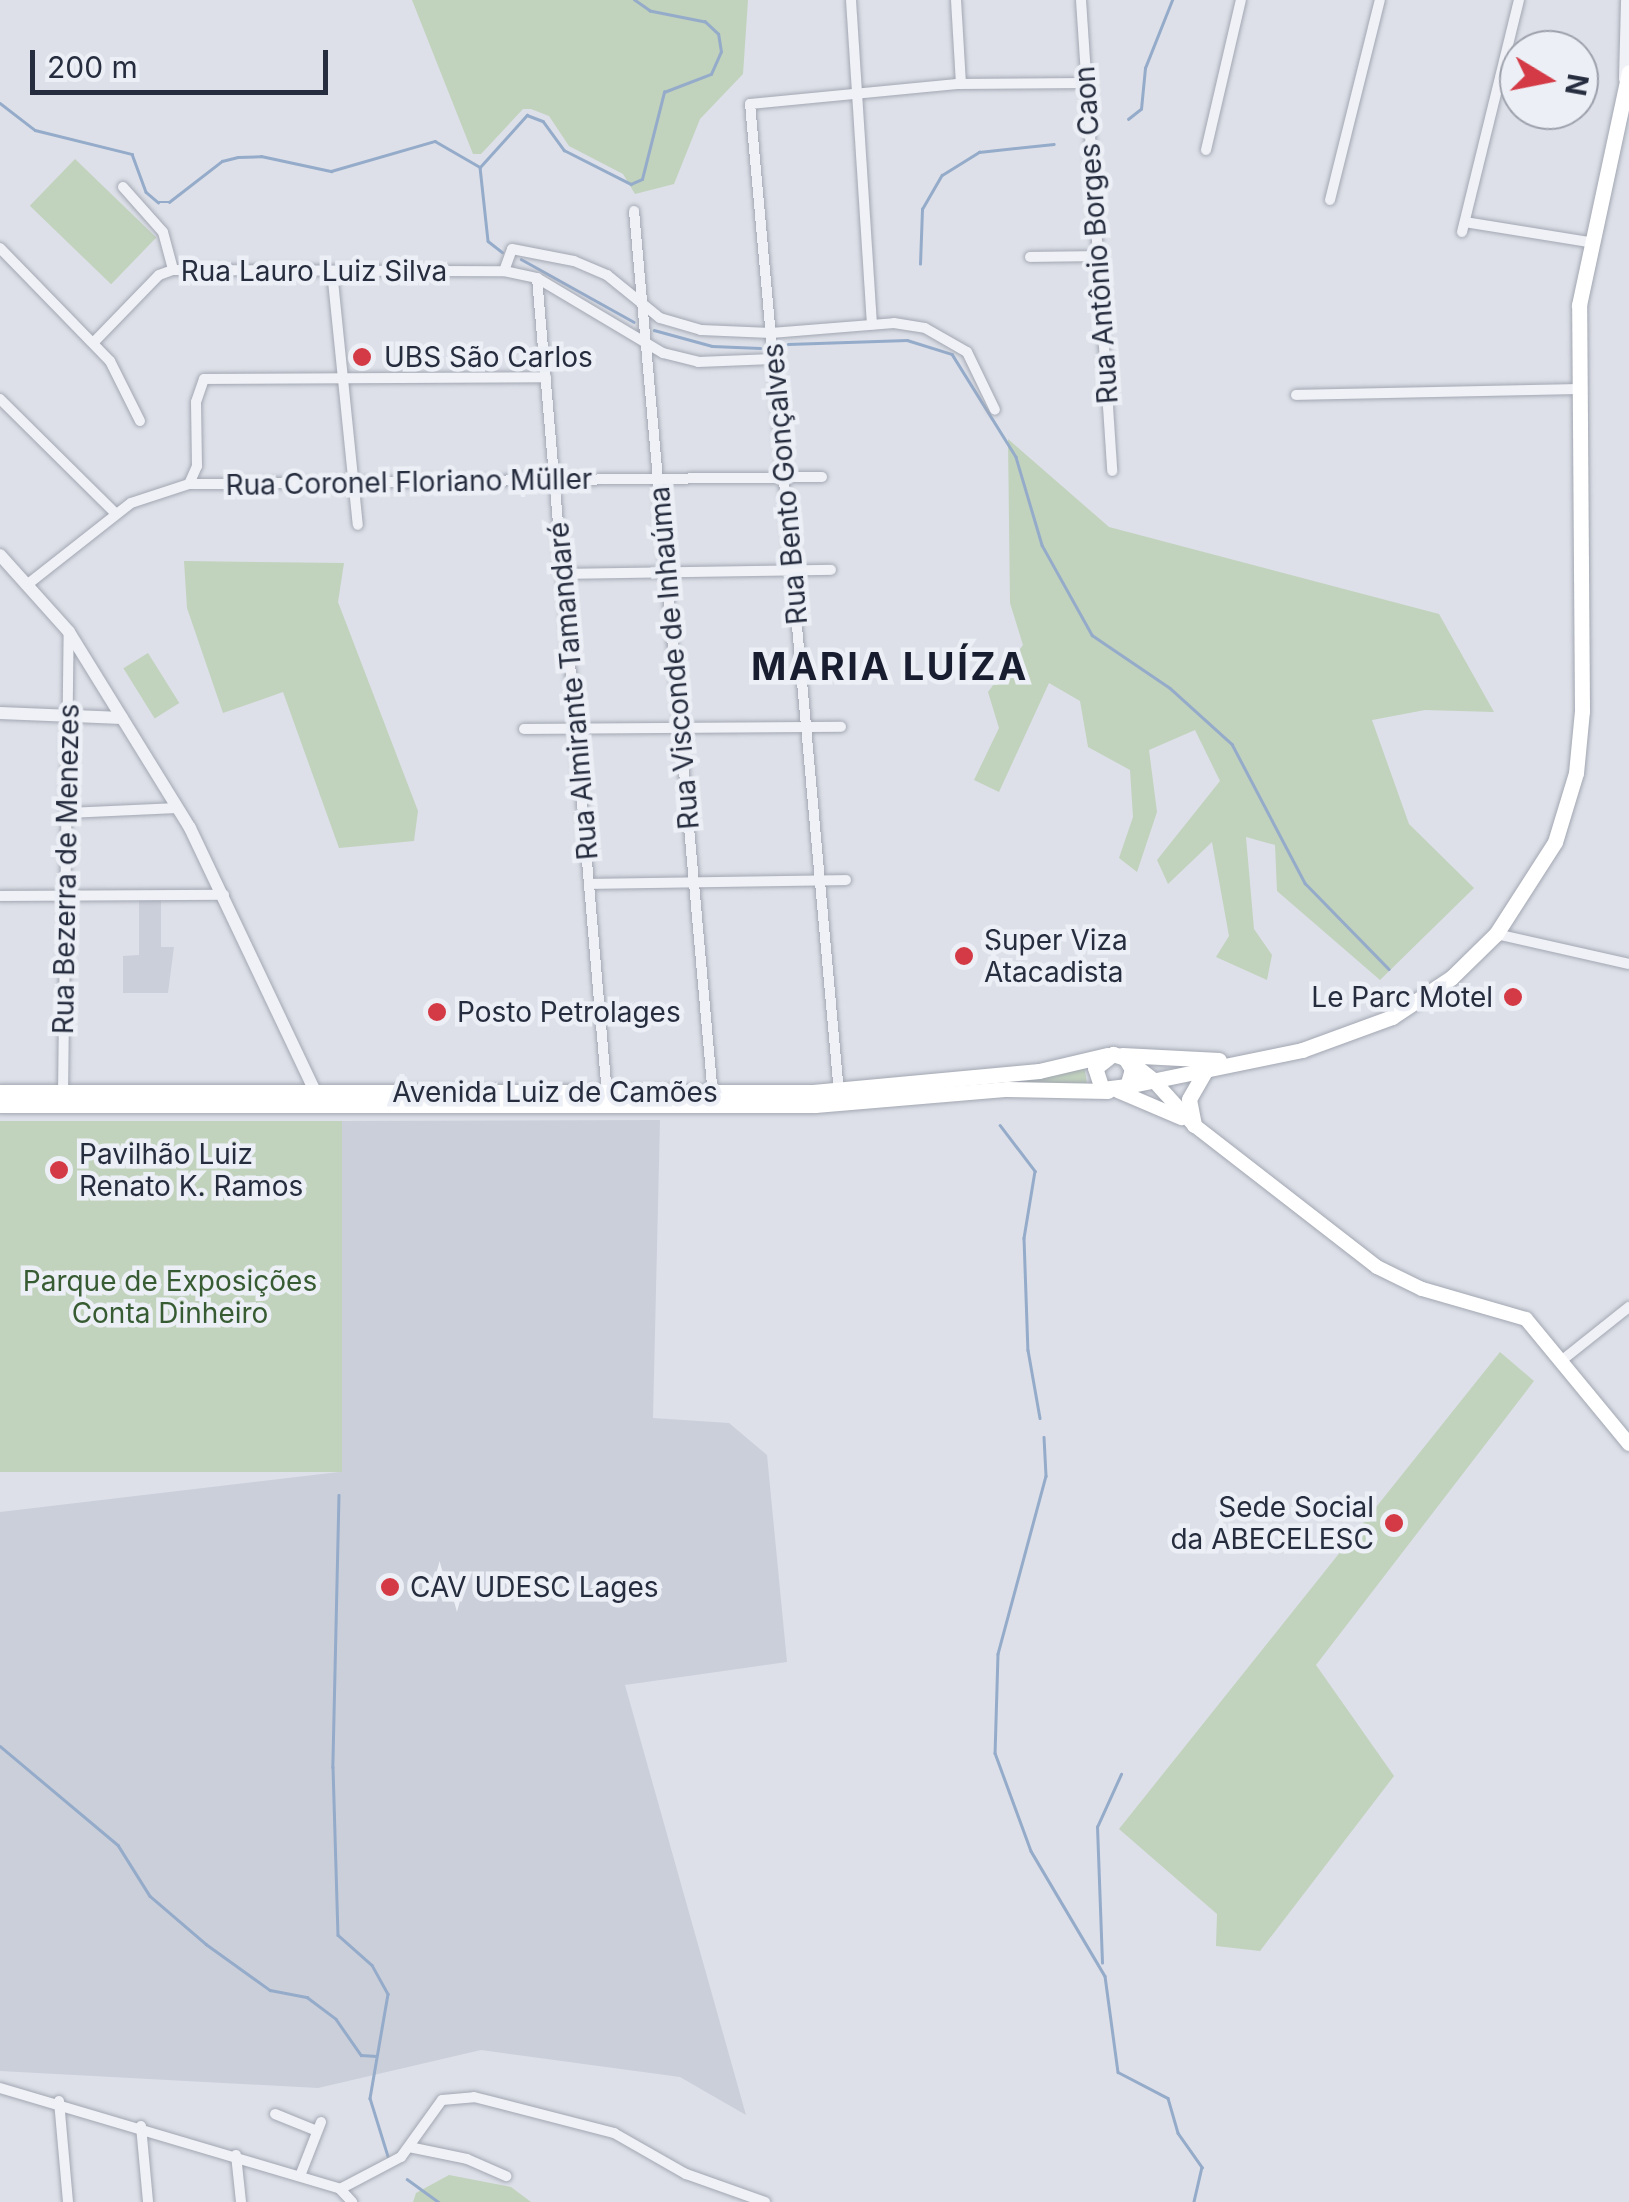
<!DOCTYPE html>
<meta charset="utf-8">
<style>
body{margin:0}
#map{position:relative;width:1629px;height:2202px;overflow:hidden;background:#dde0e8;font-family:Inter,sans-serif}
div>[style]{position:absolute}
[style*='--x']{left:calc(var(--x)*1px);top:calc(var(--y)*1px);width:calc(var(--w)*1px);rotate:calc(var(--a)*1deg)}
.built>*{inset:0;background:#cbcfda}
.green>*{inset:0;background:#c1d2bd;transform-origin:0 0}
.stream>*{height:2.5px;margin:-1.25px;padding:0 1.25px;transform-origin:1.25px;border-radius:1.25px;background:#95abca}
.roads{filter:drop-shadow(0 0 2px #a2a7b2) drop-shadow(0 0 2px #a2a7b2)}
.minor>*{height:10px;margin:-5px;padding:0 5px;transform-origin:5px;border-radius:5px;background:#f0f1f6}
.tertiary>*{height:12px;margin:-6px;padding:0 6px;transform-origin:6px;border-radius:6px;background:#f0f1f6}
.secondary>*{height:14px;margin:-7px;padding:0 7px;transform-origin:7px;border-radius:7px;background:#fff}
.primary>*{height:15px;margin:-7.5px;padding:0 7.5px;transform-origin:7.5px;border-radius:7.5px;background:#fff}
.dots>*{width:28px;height:28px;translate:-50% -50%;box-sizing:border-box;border:5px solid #eceff5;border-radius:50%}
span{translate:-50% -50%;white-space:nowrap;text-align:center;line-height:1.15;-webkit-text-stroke:9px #eceff5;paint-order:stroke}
.street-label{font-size:28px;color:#262d3f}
.poi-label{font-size:28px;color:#262d3f}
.left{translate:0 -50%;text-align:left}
.right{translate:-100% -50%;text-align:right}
.park-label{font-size:28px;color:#375b32}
.district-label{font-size:38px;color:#181e2f;font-weight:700;letter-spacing:2.5px}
.north{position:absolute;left:1499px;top:30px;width:100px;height:100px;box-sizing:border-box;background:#eceff5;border:2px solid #9da1ac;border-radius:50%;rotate:100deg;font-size:28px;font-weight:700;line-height:40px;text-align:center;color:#262d3f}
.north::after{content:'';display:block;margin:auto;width:35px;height:45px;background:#d43a46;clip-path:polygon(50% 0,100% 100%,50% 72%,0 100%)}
.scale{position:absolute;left:30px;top:50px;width:298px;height:45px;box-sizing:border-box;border:5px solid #262d3f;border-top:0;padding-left:12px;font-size:30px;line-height:35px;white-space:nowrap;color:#262d3f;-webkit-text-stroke:8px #eceff5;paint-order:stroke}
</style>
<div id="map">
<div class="built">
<i style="clip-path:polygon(139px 898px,161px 898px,161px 947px,174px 947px,168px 993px,123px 993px,123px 956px,139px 955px)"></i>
<i style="clip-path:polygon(660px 1120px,653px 1418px,729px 1423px,767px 1455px,787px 1662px,625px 1685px,746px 2115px,680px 2077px,481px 2050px,318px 2088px,0 2071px,0 1512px,339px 1472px,342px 1121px)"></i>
</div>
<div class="green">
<i style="clip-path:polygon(412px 0,748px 0,743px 74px,700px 119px,674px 184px,635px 194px,623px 174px,569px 146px,549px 116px,531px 109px,523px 109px,481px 154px,473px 154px)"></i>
<i style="left:75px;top:159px;width:113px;height:65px;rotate:44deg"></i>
<i style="clip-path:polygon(1008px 439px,1109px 527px,1439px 614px,1494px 712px,1425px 710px,1372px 720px,1409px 824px,1474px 888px,1380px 980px,1277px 891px,1275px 845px,1246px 837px,1254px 929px,1272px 955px,1267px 980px,1216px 957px,1229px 936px,1212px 842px,1168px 884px,1157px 860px,1220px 781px,1195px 730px,1149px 750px,1157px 812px,1137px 872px,1119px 858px,1133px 817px,1130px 770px,1088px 747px,1080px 701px,1049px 683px,999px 792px,974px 780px,999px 728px,988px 692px,1023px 645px,1010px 603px)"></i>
<i style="clip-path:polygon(184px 561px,344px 563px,338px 602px,418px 811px,414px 841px,339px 848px,283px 692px,223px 713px,187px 608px)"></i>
<i style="left:148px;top:653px;width:59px;height:29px;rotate:58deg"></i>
<i style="clip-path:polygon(1084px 1065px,1087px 1083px,850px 1097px)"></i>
<i style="left:342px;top:1121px;width:351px;height:342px;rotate:90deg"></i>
<i style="clip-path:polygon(1500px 1352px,1534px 1381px,1316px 1665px,1394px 1776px,1260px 1951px,1216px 1946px,1217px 1914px,1119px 1829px)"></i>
<i style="clip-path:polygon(449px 2175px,511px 2187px,531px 2202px,413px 2202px,416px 2193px)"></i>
</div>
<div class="stream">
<i style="--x:0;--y:103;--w:44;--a:37.6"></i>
<i style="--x:35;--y:130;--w:100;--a:13.9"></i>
<i style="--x:132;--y:154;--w:40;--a:69.8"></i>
<i style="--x:146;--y:192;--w:16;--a:40"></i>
<i style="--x:158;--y:202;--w:11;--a:0"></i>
<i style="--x:169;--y:202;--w:67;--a:-37.7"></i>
<i style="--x:222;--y:161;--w:16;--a:-14"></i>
<i style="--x:238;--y:157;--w:23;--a:-2"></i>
<i style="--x:261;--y:156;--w:72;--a:12.1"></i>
<i style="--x:331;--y:171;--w:108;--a:-16.1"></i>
<i style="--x:435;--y:141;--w:52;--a:30"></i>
<i style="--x:480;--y:167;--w:70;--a:-47.9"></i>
<i style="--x:527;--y:115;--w:17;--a:21"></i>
<i style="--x:543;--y:121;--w:36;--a:54"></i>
<i style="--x:564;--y:150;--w:75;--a:26.9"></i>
<i style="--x:631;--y:184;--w:12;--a:-24"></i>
<i style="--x:642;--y:179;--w:90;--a:-75.8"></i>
<i style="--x:664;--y:92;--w:50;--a:-21"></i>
<i style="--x:711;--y:74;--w:24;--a:-66"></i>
<i style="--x:721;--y:52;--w:18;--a:-99"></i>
<i style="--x:718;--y:34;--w:18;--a:-137"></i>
<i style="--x:705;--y:22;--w:56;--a:-168.7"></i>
<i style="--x:650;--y:11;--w:19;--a:-145"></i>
<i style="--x:1128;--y:119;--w:16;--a:-38"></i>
<i style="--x:1141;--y:109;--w:41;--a:-84.4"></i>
<i style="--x:1145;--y:68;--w:73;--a:-68.3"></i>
<i style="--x:480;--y:167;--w:74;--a:83.8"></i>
<i style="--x:488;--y:241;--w:18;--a:38"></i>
<i style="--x:521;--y:259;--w:129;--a:29.1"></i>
<i style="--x:920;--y:264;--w:55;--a:-87.9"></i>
<i style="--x:922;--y:209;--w:39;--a:-60"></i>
<i style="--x:942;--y:175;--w:44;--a:-31.9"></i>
<i style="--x:979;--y:152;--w:75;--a:-6.1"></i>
<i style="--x:654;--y:330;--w:60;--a:15.4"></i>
<i style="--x:712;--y:346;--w:48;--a:2.4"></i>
<i style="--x:788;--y:344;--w:119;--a:-1.9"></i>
<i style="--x:907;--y:340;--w:47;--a:17.3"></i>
<i style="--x:952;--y:354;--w:121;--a:58.1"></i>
<i style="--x:1016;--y:457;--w:92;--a:73.5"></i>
<i style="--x:1042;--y:545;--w:103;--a:60.9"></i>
<i style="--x:1092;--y:635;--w:94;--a:34.2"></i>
<i style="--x:1170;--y:688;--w:84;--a:42.1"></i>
<i style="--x:1232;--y:744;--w:157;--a:62.3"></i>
<i style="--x:1305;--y:883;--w:120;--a:45.7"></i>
<i style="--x:1000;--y:1125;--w:58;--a:52.7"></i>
<i style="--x:1035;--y:1171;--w:68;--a:99.3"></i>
<i style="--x:1024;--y:1238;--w:112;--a:88"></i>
<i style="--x:1028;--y:1350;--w:69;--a:80"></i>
<i style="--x:1044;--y:1437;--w:39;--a:87"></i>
<i style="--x:1046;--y:1476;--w:184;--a:105.1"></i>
<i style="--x:998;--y:1654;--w:99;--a:91.7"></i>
<i style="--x:995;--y:1753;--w:104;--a:69.8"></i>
<i style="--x:1031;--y:1851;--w:145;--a:59.4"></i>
<i style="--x:1105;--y:1976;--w:97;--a:82.3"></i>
<i style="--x:1118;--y:2072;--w:56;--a:27.5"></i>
<i style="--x:1168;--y:2098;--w:36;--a:74"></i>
<i style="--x:1178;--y:2133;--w:42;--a:54.8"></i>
<i style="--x:1202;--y:2167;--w:36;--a:103"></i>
<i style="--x:339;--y:1495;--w:272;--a:91.3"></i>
<i style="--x:333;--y:1767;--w:168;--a:88.3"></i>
<i style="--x:338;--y:1935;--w:45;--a:41.4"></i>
<i style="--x:372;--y:1965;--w:33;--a:61"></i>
<i style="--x:388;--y:1994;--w:106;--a:99.8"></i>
<i style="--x:370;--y:2098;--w:61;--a:72.8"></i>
<i style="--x:0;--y:1746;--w:154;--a:40"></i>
<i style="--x:118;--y:1845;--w:60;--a:57.9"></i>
<i style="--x:150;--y:1896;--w:74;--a:40.6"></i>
<i style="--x:206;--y:1944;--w:79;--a:35.7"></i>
<i style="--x:270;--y:1990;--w:38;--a:11"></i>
<i style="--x:307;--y:1997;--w:36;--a:37"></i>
<i style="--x:336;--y:2019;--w:44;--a:55.2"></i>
<i style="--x:361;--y:2055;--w:15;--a:4"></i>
<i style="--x:1102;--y:1963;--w:136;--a:-92.1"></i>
<i style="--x:1097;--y:1827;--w:58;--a:-65.6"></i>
<i style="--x:407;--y:2179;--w:39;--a:36"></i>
</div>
<div class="roads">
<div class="minor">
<i style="--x:851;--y:0;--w:325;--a:86.3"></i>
<i style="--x:956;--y:0;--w:84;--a:86.6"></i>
<i style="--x:1081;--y:0;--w:472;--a:86.2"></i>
<i style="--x:1624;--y:79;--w:79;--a:-88.5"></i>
<i style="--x:1206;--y:150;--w:154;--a:-76.9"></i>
<i style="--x:123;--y:187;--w:60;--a:48.4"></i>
<i style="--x:163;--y:232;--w:39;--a:75"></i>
<i style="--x:1330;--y:200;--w:206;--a:-76"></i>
<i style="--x:634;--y:211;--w:889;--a:84.9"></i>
<i style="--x:1465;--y:222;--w:125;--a:9.2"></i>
<i style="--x:1462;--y:232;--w:239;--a:-76.2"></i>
<i style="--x:0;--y:248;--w:158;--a:45.8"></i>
<i style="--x:110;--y:361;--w:67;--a:63.4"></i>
<i style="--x:1030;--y:257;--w:68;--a:-0.8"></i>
<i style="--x:332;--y:271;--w:255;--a:84.2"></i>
<i style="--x:504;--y:271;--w:23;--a:-70"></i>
<i style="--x:512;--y:249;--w:63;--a:11"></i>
<i style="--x:574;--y:261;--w:36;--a:23"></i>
<i style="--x:607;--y:275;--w:68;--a:39.1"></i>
<i style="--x:660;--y:318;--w:43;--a:16.3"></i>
<i style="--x:701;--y:330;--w:70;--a:2.5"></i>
<i style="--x:771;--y:333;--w:123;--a:-4.6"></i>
<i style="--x:894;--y:323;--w:31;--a:9"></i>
<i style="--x:925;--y:328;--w:48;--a:29.7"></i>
<i style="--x:967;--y:352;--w:64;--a:64.2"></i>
<i style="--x:537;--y:278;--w:819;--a:85.1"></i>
<i style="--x:94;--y:342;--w:93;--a:-45.9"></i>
<i style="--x:159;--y:275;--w:15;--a:-20"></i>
<i style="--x:173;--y:270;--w:331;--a:0.2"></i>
<i style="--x:504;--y:271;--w:34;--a:12"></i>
<i style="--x:537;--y:278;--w:147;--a:30.8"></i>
<i style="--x:663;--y:353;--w:36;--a:14"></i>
<i style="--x:698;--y:362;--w:75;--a:-2.3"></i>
<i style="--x:1296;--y:395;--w:278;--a:-1.2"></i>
<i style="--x:0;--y:399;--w:162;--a:44.7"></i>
<i style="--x:189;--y:484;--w:20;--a:-66"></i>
<i style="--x:197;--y:466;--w:64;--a:-90.9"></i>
<i style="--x:196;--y:402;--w:24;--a:-71"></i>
<i style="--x:204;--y:379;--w:342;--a:-0.3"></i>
<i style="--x:563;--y:574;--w:268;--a:-0.9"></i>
<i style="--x:28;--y:584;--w:131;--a:-38.2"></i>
<i style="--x:131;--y:503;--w:61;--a:-18.1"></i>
<i style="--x:189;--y:484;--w:633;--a:-0.63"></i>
<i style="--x:524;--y:729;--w:317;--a:-0.4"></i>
<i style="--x:67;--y:813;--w:111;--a:-2.6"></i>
<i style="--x:589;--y:884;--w:257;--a:-0.9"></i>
<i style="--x:0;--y:896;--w:224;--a:-0.3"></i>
<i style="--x:1496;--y:934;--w:136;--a:12.7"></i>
<i style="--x:839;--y:1093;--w:993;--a:-95.14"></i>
<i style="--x:750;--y:104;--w:208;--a:-5.5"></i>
<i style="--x:957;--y:84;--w:129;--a:-0.4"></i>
<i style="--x:63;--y:1094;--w:462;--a:-89.3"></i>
<i style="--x:1561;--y:1361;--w:87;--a:-38.5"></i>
<i style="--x:0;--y:2088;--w:355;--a:16.5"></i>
<i style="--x:340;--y:2189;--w:69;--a:-27.7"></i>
<i style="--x:401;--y:2157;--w:70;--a:-54.3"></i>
<i style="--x:442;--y:2100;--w:32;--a:-5"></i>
<i style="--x:474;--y:2097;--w:145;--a:14.4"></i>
<i style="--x:614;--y:2133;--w:83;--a:29.7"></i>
<i style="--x:686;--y:2174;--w:84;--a:19.5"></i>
<i style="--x:59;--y:2101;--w:101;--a:84.9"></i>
<i style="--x:275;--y:2114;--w:45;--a:22"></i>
<i style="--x:141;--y:2126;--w:76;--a:84.7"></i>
<i style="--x:409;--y:2147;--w:59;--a:11.7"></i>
<i style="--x:467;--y:2159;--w:43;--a:23.6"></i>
<i style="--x:236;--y:2155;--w:47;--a:83.9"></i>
<i style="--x:300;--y:2176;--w:58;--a:-68.7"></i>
<i style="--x:340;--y:2189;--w:18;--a:47"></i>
</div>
<div class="tertiary">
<i style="--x:0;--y:555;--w:103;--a:48.1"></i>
<i style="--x:69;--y:632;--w:230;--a:58.3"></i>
<i style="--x:190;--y:828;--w:299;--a:64.6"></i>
<i style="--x:0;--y:713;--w:122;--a:2.3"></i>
</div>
<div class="secondary">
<i style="--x:1153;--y:1080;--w:61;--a:47.7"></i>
<i style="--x:1194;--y:1125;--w:232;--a:37.8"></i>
<i style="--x:1377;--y:1267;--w:50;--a:26.1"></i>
<i style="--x:1422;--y:1289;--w:108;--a:16.1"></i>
<i style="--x:1526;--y:1319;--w:162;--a:50.5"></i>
<i style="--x:1118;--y:1091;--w:69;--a:23.2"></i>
</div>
<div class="primary">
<i style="--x:1122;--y:1055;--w:97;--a:3"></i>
<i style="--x:1125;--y:1058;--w:13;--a:58"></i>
<i style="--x:1132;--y:1069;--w:18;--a:106"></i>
<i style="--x:1127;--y:1086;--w:25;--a:173"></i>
<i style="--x:1102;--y:1089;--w:22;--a:-108"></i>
<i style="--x:1095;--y:1068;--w:23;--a:-38"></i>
<i style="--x:1113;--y:1054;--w:13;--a:18"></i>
<i style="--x:1125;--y:1058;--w:36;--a:38"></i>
<i style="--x:1127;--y:1086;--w:179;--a:-11.6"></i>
<i style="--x:1302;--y:1050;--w:96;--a:-20.1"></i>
<i style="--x:1392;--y:1017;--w:71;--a:-33.5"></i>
<i style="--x:1451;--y:978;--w:63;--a:-44.4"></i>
<i style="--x:1496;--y:934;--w:109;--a:-57.3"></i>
<i style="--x:1555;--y:842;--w:72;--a:-73.1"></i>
<i style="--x:1576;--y:773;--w:62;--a:-84.5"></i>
<i style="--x:1582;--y:711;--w:406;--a:-90.4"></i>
<i style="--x:1579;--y:305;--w:238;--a:-77.9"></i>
<i style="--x:0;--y:1092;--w:813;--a:0"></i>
<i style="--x:813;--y:1092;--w:227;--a:-5.3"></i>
<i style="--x:1039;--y:1071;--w:70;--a:-13.2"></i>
<i style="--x:0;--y:1105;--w:815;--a:0"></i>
<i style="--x:815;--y:1105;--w:193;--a:-4.8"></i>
<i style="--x:1007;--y:1089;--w:101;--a:1.1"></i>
<i style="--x:1194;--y:1125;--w:26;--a:-101"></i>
<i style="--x:1189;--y:1099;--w:36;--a:-60"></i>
</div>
</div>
<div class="dots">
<i style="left:362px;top:357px;background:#d43a46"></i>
<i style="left:964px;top:956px;background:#d43a46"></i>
<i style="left:1513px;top:997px;background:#d43a46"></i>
<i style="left:437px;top:1012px;background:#d43a46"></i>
<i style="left:59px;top:1170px;background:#d43a46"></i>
<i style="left:1394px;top:1523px;background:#d43a46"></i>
<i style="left:390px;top:1587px;background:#d43a46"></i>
</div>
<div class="street-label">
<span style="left:1096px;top:235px;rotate:-94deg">Rua Antônio Borges Caon</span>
<span style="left:314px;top:271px">Rua Lauro Luiz Silva</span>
<span style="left:409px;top:482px;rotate:-1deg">Rua Coronel Floriano Müller</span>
<span style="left:785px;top:484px;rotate:-95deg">Rua Bento Gonçalves</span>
<span style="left:674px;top:658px;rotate:-95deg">Rua Visconde de Inhaúma</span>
<span style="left:573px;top:691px;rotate:-95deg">Rua Almirante Tamandaré</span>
<span style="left:66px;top:869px;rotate:-89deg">Rua Bezerra de Menezes</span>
<span style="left:555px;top:1092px">Avenida Luiz de Camões</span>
</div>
<div class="poi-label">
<span class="left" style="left:384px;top:357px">UBS São Carlos</span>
<span class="left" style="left:984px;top:956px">Super Viza<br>Atacadista</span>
<span class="right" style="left:1493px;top:997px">Le Parc Motel</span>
<span class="left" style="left:457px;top:1012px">Posto Petrolages</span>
<span class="left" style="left:79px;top:1170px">Pavilhão Luiz<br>Renato K. Ramos</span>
<span class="right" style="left:1374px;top:1523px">Sede Social<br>da ABECELESC</span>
<span class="left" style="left:410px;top:1587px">CAV UDESC Lages</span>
</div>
<div class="park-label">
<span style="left:170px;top:1297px">Parque de Exposições<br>Conta Dinheiro</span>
</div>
<div class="district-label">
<span style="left:890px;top:667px">MARIA LUÍZA</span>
</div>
<div class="north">N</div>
<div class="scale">200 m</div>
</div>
